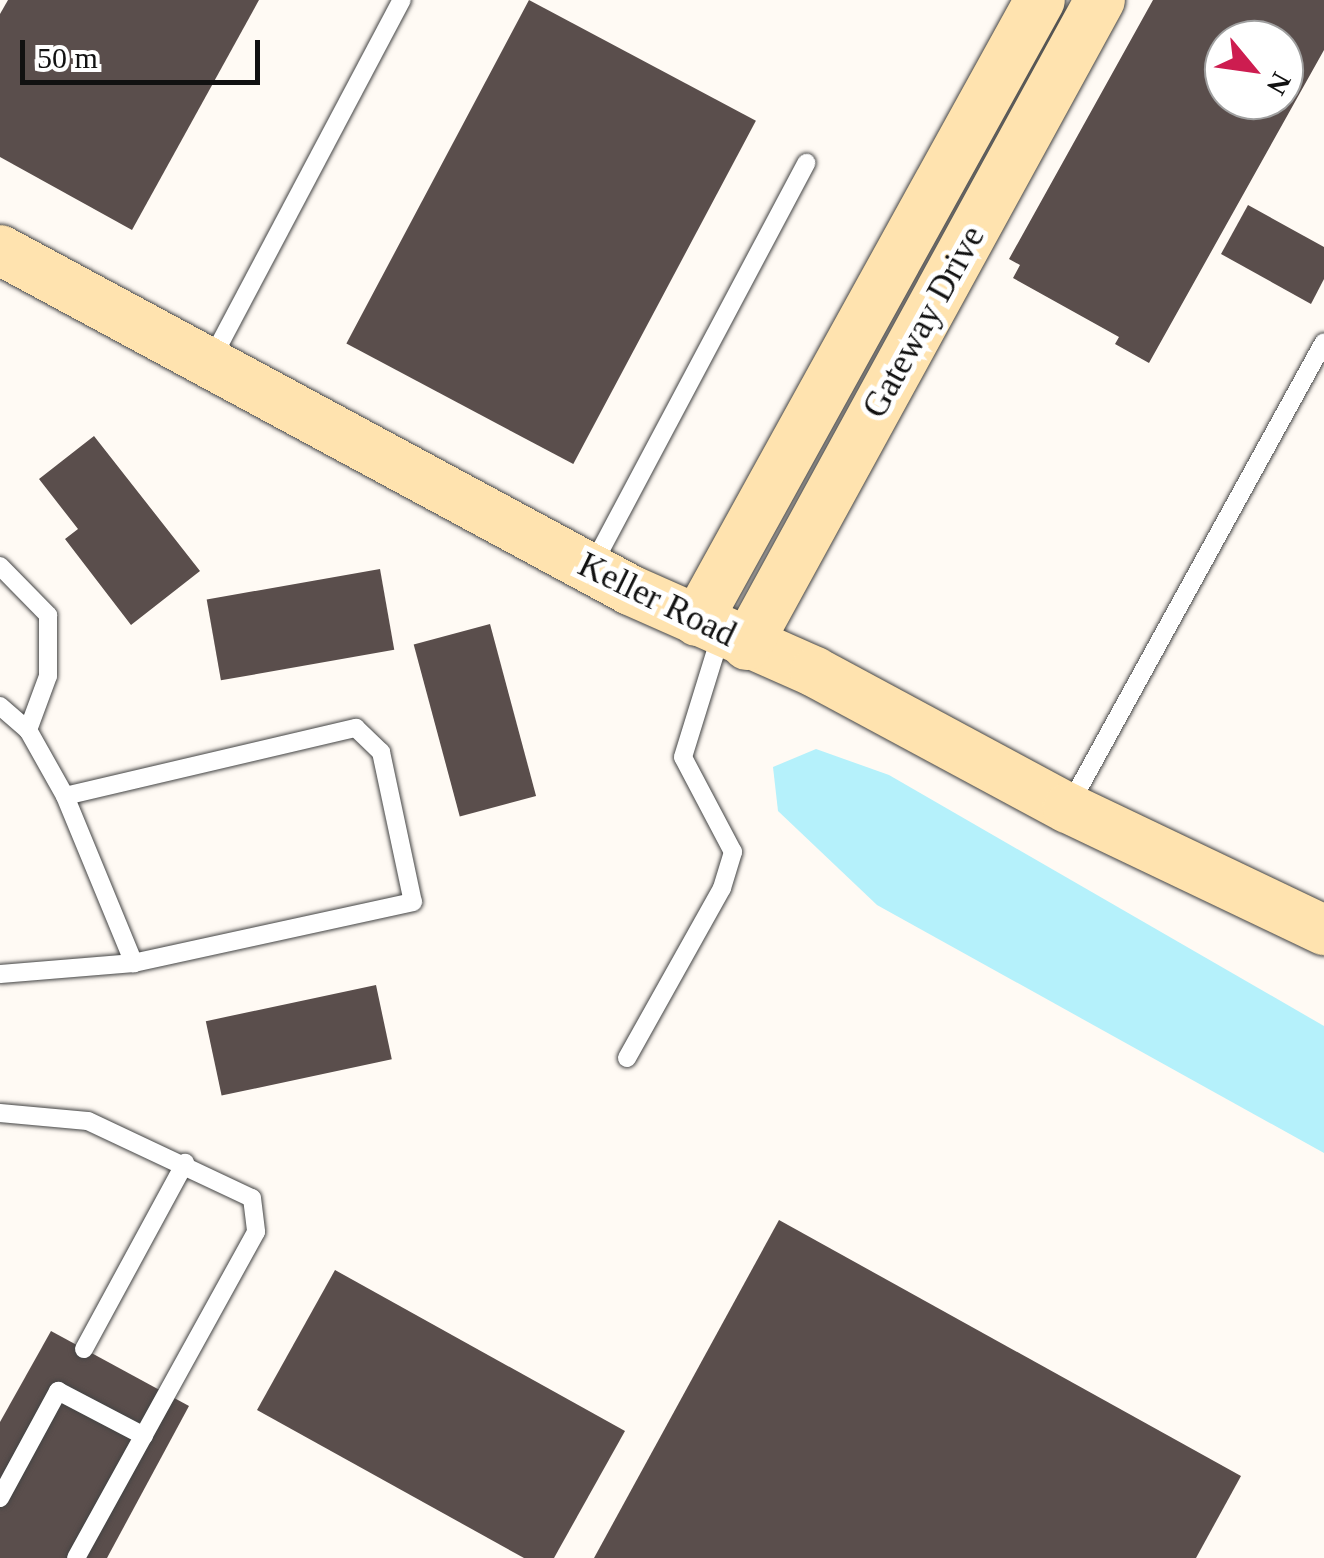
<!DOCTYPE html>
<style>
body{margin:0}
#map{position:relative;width:1324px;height:1558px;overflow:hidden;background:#fffaf4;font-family:"Times New Roman",serif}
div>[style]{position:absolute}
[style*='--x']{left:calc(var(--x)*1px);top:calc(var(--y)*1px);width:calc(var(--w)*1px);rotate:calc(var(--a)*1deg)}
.water>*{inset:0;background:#b5f1fb}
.building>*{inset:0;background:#5a4e4c;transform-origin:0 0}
.roads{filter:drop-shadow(0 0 2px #444) drop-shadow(0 0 2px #444)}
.lane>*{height:18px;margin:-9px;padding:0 9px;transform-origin:9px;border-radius:9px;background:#fff}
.secondary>*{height:50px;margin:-25px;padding:0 25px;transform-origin:25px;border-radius:25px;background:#ffe3af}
span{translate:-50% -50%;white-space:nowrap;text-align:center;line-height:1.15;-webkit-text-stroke:10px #fff;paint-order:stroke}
.street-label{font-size:35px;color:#111}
.north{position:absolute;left:1204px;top:20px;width:100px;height:100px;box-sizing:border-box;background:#fff;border:2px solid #a0a0a0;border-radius:50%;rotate:119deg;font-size:28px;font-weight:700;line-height:40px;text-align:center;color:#111}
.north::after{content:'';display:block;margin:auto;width:35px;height:45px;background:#cd1d50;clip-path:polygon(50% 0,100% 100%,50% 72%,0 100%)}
.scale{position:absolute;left:20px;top:40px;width:240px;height:45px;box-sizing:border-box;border:5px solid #111;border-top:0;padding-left:12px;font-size:30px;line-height:35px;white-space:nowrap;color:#111;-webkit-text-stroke:8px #fff;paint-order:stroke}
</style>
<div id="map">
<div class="water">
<i style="clip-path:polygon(816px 749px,889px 775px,1324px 1026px,1324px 1153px,877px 905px,778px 811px,773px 767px)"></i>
</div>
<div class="building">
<i style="clip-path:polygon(8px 0,259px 0,132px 230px,0 157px,0 14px)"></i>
<i style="left:529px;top:0;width:257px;height:389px;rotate:28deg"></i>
<i style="clip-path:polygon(evenodd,1153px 0,1324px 0,1324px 50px,1149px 363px,1115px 344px,1119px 337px,1013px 278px,1020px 265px,1009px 259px,1153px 0,1224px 40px,1284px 40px,1284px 100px,1224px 100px,1224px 40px)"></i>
<i style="clip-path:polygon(1248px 205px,1324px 247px,1324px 279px,1311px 304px,1221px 254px)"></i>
<i style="clip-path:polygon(94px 436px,200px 571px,131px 625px,65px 539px,78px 529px,39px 479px)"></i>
<i style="left:380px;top:569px;width:82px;height:176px;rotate:80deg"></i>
<i style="left:490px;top:624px;width:178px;height:79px;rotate:75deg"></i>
<i style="left:376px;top:985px;width:76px;height:174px;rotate:78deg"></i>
<i style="clip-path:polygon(779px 1220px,1241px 1476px,1196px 1558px,594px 1558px)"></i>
<i style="clip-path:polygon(335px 1270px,625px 1431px,554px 1558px,524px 1558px,257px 1410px)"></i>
<i style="clip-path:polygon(51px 1331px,189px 1406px,107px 1558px,0 1558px,0 1422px)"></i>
</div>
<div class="roads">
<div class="lane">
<i style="--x:210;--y:362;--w:410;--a:-62.1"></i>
<i style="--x:0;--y:566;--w:69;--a:45.6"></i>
<i style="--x:48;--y:615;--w:61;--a:90"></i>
<i style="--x:48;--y:676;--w:58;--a:110.3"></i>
<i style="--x:28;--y:730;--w:76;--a:60.7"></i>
<i style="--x:65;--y:796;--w:299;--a:-13.2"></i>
<i style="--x:356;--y:728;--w:35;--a:44"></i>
<i style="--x:381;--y:752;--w:153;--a:78"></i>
<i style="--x:413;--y:902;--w:286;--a:167.7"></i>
<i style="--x:134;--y:963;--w:134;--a:175.3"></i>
<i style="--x:591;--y:568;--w:459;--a:-62"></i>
<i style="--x:0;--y:706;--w:37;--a:41"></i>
<i style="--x:65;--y:796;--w:181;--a:67.6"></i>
<i style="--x:1069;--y:806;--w:529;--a:-61.21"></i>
<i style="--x:627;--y:1058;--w:195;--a:-60.8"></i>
<i style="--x:722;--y:888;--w:38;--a:-73"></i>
<i style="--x:733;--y:852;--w:107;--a:-117.8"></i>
<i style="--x:683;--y:757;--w:129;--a:-72.8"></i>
<i style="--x:0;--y:1113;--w:88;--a:5.2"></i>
<i style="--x:88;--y:1121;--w:181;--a:25.2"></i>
<i style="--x:252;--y:1198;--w:34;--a:83"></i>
<i style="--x:256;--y:1232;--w:372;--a:118.9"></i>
<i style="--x:84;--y:1349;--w:212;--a:-61.5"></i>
<i style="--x:0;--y:1498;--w:122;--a:-61.5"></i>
<i style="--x:58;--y:1391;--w:97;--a:27.6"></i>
</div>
<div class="secondary">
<i style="--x:0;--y:250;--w:716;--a:28.35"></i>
<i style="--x:630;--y:590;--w:202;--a:23.9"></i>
<i style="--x:815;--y:672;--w:287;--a:28.3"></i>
<i style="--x:1068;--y:808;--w:284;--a:25.5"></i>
<i style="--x:697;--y:621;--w:709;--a:-61.09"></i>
<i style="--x:747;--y:645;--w:735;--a:-61.31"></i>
</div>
</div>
<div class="street-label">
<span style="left:924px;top:322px;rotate:-61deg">Gateway Drive</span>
<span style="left:657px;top:600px;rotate:26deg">Keller Road</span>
</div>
<div class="north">N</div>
<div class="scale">50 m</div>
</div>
